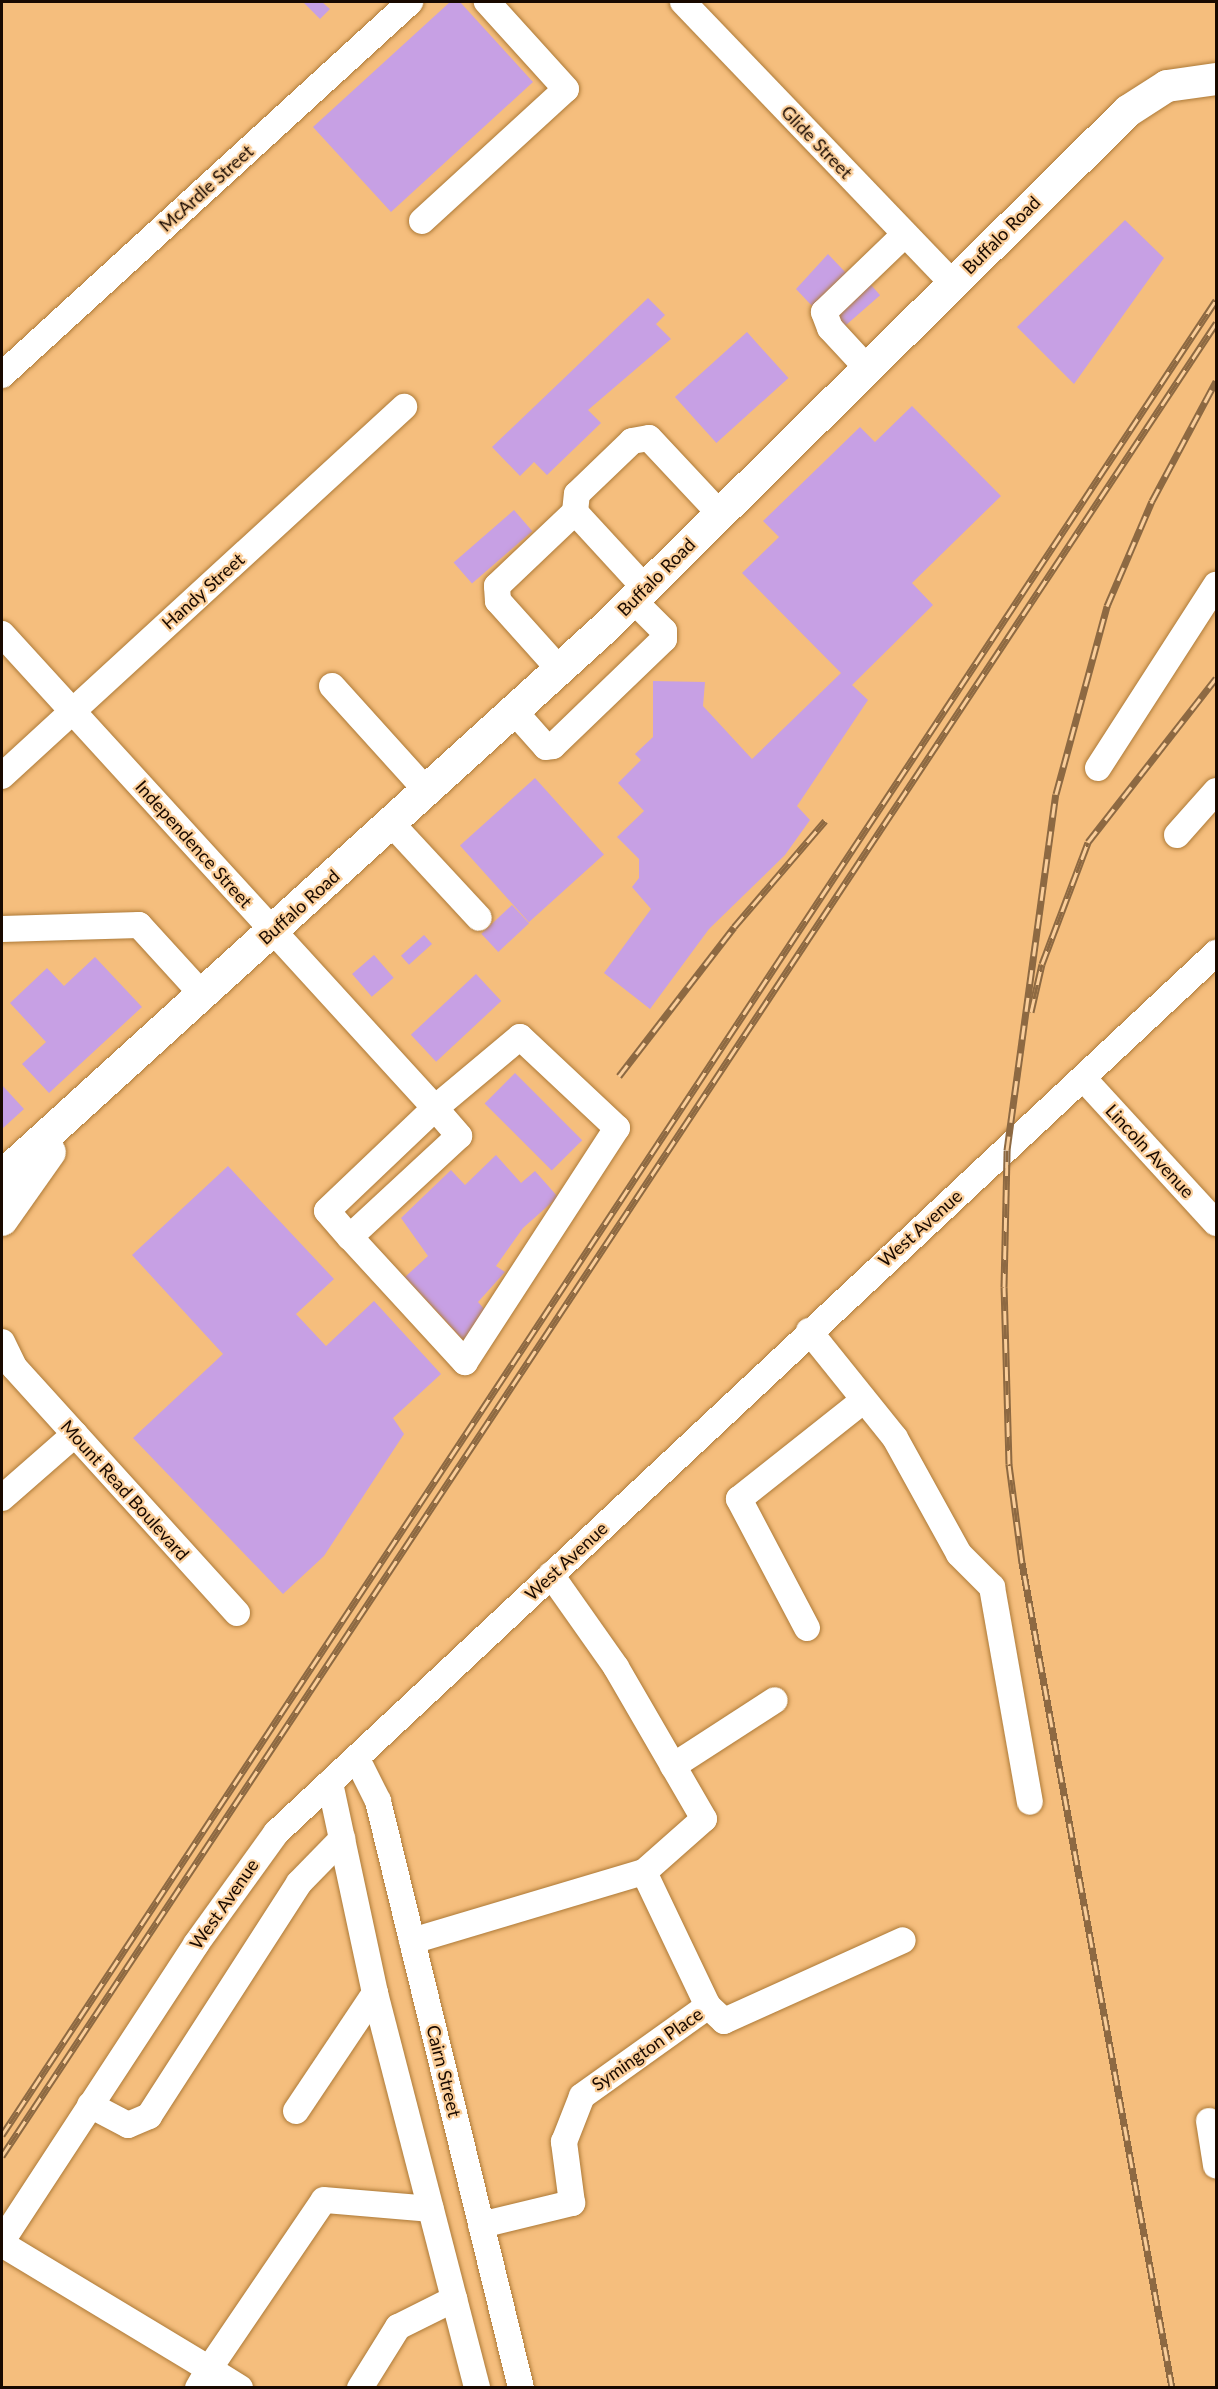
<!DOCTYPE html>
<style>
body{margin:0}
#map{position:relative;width:1218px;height:2389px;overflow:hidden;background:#f5be7d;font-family:Lato,sans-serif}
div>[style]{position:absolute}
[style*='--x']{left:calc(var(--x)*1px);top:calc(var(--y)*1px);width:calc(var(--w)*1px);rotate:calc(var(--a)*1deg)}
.building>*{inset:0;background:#c7a0e4;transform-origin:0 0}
.roads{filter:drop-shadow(0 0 2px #ad7a38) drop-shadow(0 0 2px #ad7a38)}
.minor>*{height:26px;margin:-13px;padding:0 13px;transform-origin:13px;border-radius:13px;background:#fff}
.major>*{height:32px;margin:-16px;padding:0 16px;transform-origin:16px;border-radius:16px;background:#fff}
.rail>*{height:7px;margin-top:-3.5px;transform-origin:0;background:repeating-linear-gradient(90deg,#face9a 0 14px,#8d6942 0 28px);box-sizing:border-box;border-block:2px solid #8d6942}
span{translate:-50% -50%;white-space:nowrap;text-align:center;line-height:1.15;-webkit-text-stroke:4.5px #face9a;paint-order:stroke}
.street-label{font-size:18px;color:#180900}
.frame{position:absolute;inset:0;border:3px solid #180900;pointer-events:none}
</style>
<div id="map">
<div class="building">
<i style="clip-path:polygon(303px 2px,322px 2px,330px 9px,320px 19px)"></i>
<i style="clip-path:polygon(450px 2px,460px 2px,533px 82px,391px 212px,313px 127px)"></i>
<i style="clip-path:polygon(1125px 220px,1164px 258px,1074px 384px,1017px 327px)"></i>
<i style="clip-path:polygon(828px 254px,848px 275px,813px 307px,796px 289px)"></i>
<i style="left:865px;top:278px;width:23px;height:50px;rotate:49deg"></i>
<i style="clip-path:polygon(648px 298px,665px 315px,656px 324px,671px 339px,588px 410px,601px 423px,547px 475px,534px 462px,520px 476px,492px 447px)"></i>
<i style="left:747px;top:332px;width:62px;height:97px;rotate:48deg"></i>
<i style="clip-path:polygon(912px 406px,1001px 496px,912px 583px,933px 605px,852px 685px,868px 700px,797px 806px,810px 820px,785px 855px,709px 929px,650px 1009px,604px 973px,651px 909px,632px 887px,639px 878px,639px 859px,617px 837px,644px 811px,618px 783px,641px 760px,635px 754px,653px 737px,653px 681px,705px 682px,703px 706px,752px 759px,841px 673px,742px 573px,779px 537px,763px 521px,860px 427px,875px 442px)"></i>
<i style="left:514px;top:510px;width:28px;height:80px;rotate:49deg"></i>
<i style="left:535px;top:778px;width:103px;height:101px;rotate:48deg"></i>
<i style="left:512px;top:905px;width:25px;height:42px;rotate:47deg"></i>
<i style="left:424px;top:935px;width:12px;height:31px;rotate:48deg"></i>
<i style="left:374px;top:955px;width:30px;height:29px;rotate:49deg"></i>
<i style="clip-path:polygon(95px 957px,142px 1007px,49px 1093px,22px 1064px,46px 1042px,10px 1003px,47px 968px,64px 986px)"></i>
<i style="left:476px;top:974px;width:37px;height:89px;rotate:47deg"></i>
<i style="left:515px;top:1073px;width:95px;height:43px;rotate:45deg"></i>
<i style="clip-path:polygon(2px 1085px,24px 1109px,2px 1129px)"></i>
<i style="clip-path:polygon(496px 1155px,521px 1183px,535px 1171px,558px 1197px,523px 1228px,496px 1266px,505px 1272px,478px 1302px,487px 1312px,467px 1344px,405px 1277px,428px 1256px,401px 1218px,451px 1170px,465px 1185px)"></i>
<i style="clip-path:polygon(228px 1166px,334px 1279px,296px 1314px,326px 1346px,374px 1301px,441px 1374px,393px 1418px,404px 1434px,324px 1556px,283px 1594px,133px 1438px,223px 1354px,132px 1255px)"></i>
</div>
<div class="roads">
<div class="minor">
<i style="--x:683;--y:2;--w:389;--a:46.2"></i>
<i style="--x:422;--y:221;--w:195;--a:-42.5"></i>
<i style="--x:566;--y:89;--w:118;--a:-132.2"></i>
<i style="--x:867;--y:368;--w:54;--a:-132.8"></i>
<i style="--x:830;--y:328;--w:17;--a:-111"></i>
<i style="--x:824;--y:312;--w:112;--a:-43.9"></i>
<i style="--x:2;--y:375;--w:553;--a:-42.43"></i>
<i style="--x:575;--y:512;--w:103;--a:47.4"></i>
<i style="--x:2;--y:634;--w:642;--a:47.59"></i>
<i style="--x:435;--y:1108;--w:37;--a:49"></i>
<i style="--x:459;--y:1136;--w:149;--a:137.2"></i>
<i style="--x:350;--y:1237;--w:170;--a:47.4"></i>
<i style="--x:465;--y:1362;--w:279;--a:-57"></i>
<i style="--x:617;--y:1128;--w:133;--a:-136.8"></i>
<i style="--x:520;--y:1037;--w:111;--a:140.1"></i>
<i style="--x:435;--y:1108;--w:149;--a:136.4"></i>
<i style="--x:327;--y:1211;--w:35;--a:49"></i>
<i style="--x:560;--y:670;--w:93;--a:-131.9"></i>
<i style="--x:498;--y:601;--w:15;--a:-94"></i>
<i style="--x:497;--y:586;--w:108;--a:-43.5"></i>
<i style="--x:575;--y:512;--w:18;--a:-84"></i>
<i style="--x:577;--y:494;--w:76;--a:-43.9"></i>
<i style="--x:632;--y:441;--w:17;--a:-10"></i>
<i style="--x:649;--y:438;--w:104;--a:46.9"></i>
<i style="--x:332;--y:686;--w:140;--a:47.9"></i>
<i style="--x:514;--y:711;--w:48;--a:48.4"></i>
<i style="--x:546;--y:747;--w:7;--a:-8"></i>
<i style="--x:553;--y:746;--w:154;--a:-43.9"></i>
<i style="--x:664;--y:639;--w:8;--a:-90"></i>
<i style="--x:664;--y:631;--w:44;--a:-135"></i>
<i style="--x:1098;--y:768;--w:218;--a:-57.2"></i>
<i style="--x:2;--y:776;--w:546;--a:-42.55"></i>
<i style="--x:391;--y:823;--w:129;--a:47.2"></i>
<i style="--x:1177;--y:835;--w:59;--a:-48.4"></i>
<i style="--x:2;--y:929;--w:137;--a:-1.7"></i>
<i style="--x:139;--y:925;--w:95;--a:47.6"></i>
<i style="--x:1084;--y:1079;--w:195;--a:47.5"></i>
<i style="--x:809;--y:1331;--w:137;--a:51.2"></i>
<i style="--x:895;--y:1438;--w:132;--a:61.1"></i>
<i style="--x:959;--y:1554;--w:47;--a:45"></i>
<i style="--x:992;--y:1587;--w:218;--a:80"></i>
<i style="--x:2;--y:1342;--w:28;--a:64"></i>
<i style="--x:14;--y:1367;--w:332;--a:47.8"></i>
<i style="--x:2;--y:1498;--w:97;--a:-41.2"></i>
<i style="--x:807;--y:1628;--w:146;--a:-117.8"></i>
<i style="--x:739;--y:1499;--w:159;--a:-38.4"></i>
<i style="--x:357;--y:1759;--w:47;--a:63.4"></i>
<i style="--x:378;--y:1801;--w:604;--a:76.31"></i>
<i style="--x:673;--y:1766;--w:121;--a:-32.9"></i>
<i style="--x:330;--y:1783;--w:215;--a:77.9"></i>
<i style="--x:375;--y:1993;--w:408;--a:75.5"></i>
<i style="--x:644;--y:1872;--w:148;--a:64.5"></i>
<i style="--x:708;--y:2006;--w:22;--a:43"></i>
<i style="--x:724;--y:2021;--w:196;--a:-24.3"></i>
<i style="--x:412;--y:1941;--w:242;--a:-16.6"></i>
<i style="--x:644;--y:1872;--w:80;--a:-41.5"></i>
<i style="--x:704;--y:1819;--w:176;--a:-120.1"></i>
<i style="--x:616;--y:1667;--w:113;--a:-125.2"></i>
<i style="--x:90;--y:2105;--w:43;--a:27.8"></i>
<i style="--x:128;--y:2125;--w:23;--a:-23"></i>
<i style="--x:149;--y:2116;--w:277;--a:-57.2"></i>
<i style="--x:299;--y:1883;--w:62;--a:-45.7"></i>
<i style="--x:296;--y:2111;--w:142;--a:-56.2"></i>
<i style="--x:1209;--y:2121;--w:45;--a:81"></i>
<i style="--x:481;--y:2225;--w:94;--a:-13.6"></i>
<i style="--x:572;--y:2203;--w:62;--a:-97.5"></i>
<i style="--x:564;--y:2142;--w:49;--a:-68.6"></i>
<i style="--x:582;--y:2096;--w:155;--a:-35.5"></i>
<i style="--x:2;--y:2241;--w:355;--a:-56.8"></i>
<i style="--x:196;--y:1944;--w:137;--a:-54.2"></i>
<i style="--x:276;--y:1833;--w:1288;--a:-43.11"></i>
<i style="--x:2;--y:2244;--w:242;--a:31.1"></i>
<i style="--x:209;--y:2369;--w:22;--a:120"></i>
<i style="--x:240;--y:2388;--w:36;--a:-148"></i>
<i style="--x:209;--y:2369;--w:204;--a:-55.8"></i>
<i style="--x:324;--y:2200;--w:107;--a:4.8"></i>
<i style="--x:360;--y:2388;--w:72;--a:-58.1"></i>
<i style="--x:398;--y:2327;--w:63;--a:-26.6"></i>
</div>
<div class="major">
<i style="--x:2;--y:1176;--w:816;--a:-42.27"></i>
<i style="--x:606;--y:627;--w:734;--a:-44.67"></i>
<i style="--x:1128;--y:111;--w:46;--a:-32.7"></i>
<i style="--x:1167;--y:86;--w:49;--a:-8.1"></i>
<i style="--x:2;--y:1220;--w:83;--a:-54.8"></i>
</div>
</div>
<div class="rail">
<i style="--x:1031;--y:1012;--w:49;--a:-77.1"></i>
<i style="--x:1042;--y:964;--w:130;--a:-69.3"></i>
<i style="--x:1088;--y:842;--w:208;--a:-52"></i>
<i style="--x:619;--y:1076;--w:188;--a:-52.3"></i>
<i style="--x:734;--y:927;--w:140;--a:-49.4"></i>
<i style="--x:2;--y:2135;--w:2200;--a:-56.51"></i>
<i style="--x:2;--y:2156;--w:2199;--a:-56.48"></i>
<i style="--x:1172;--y:2388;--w:839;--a:-100.3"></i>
<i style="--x:1022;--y:1563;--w:100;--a:-97.5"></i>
<i style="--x:1009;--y:1464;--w:177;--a:-91.6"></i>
<i style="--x:1004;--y:1287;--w:137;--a:-88.7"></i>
<i style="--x:1007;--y:1150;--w:359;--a:-82.2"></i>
<i style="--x:1056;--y:794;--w:195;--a:-74.8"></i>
<i style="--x:1107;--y:606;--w:114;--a:-66.8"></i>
<i style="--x:1152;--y:501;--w:136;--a:-61.9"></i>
</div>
<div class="street-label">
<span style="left:817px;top:142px;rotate:46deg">Glide Street</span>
<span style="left:206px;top:188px;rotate:-42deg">McArdle Street</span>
<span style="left:1001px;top:235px;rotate:-45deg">Buffalo Road</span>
<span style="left:656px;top:577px;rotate:-45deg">Buffalo Road</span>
<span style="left:203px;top:591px;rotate:-42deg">Handy Street</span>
<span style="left:194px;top:844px;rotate:48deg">Independence Street</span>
<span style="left:299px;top:907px;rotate:-42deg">Buffalo Road</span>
<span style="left:1150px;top:1151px;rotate:47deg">Lincoln Avenue</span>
<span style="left:920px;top:1228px;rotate:-42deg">West Avenue</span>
<span style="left:125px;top:1490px;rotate:48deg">Mount Read Boulevard</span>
<span style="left:566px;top:1561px;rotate:-43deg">West Avenue</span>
<span style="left:224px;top:1904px;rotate:-55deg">West Avenue</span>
<span style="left:647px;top:2049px;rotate:-35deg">Symington Place</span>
<span style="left:444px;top:2071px;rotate:76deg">Cairn Street</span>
</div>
<div class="frame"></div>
</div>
